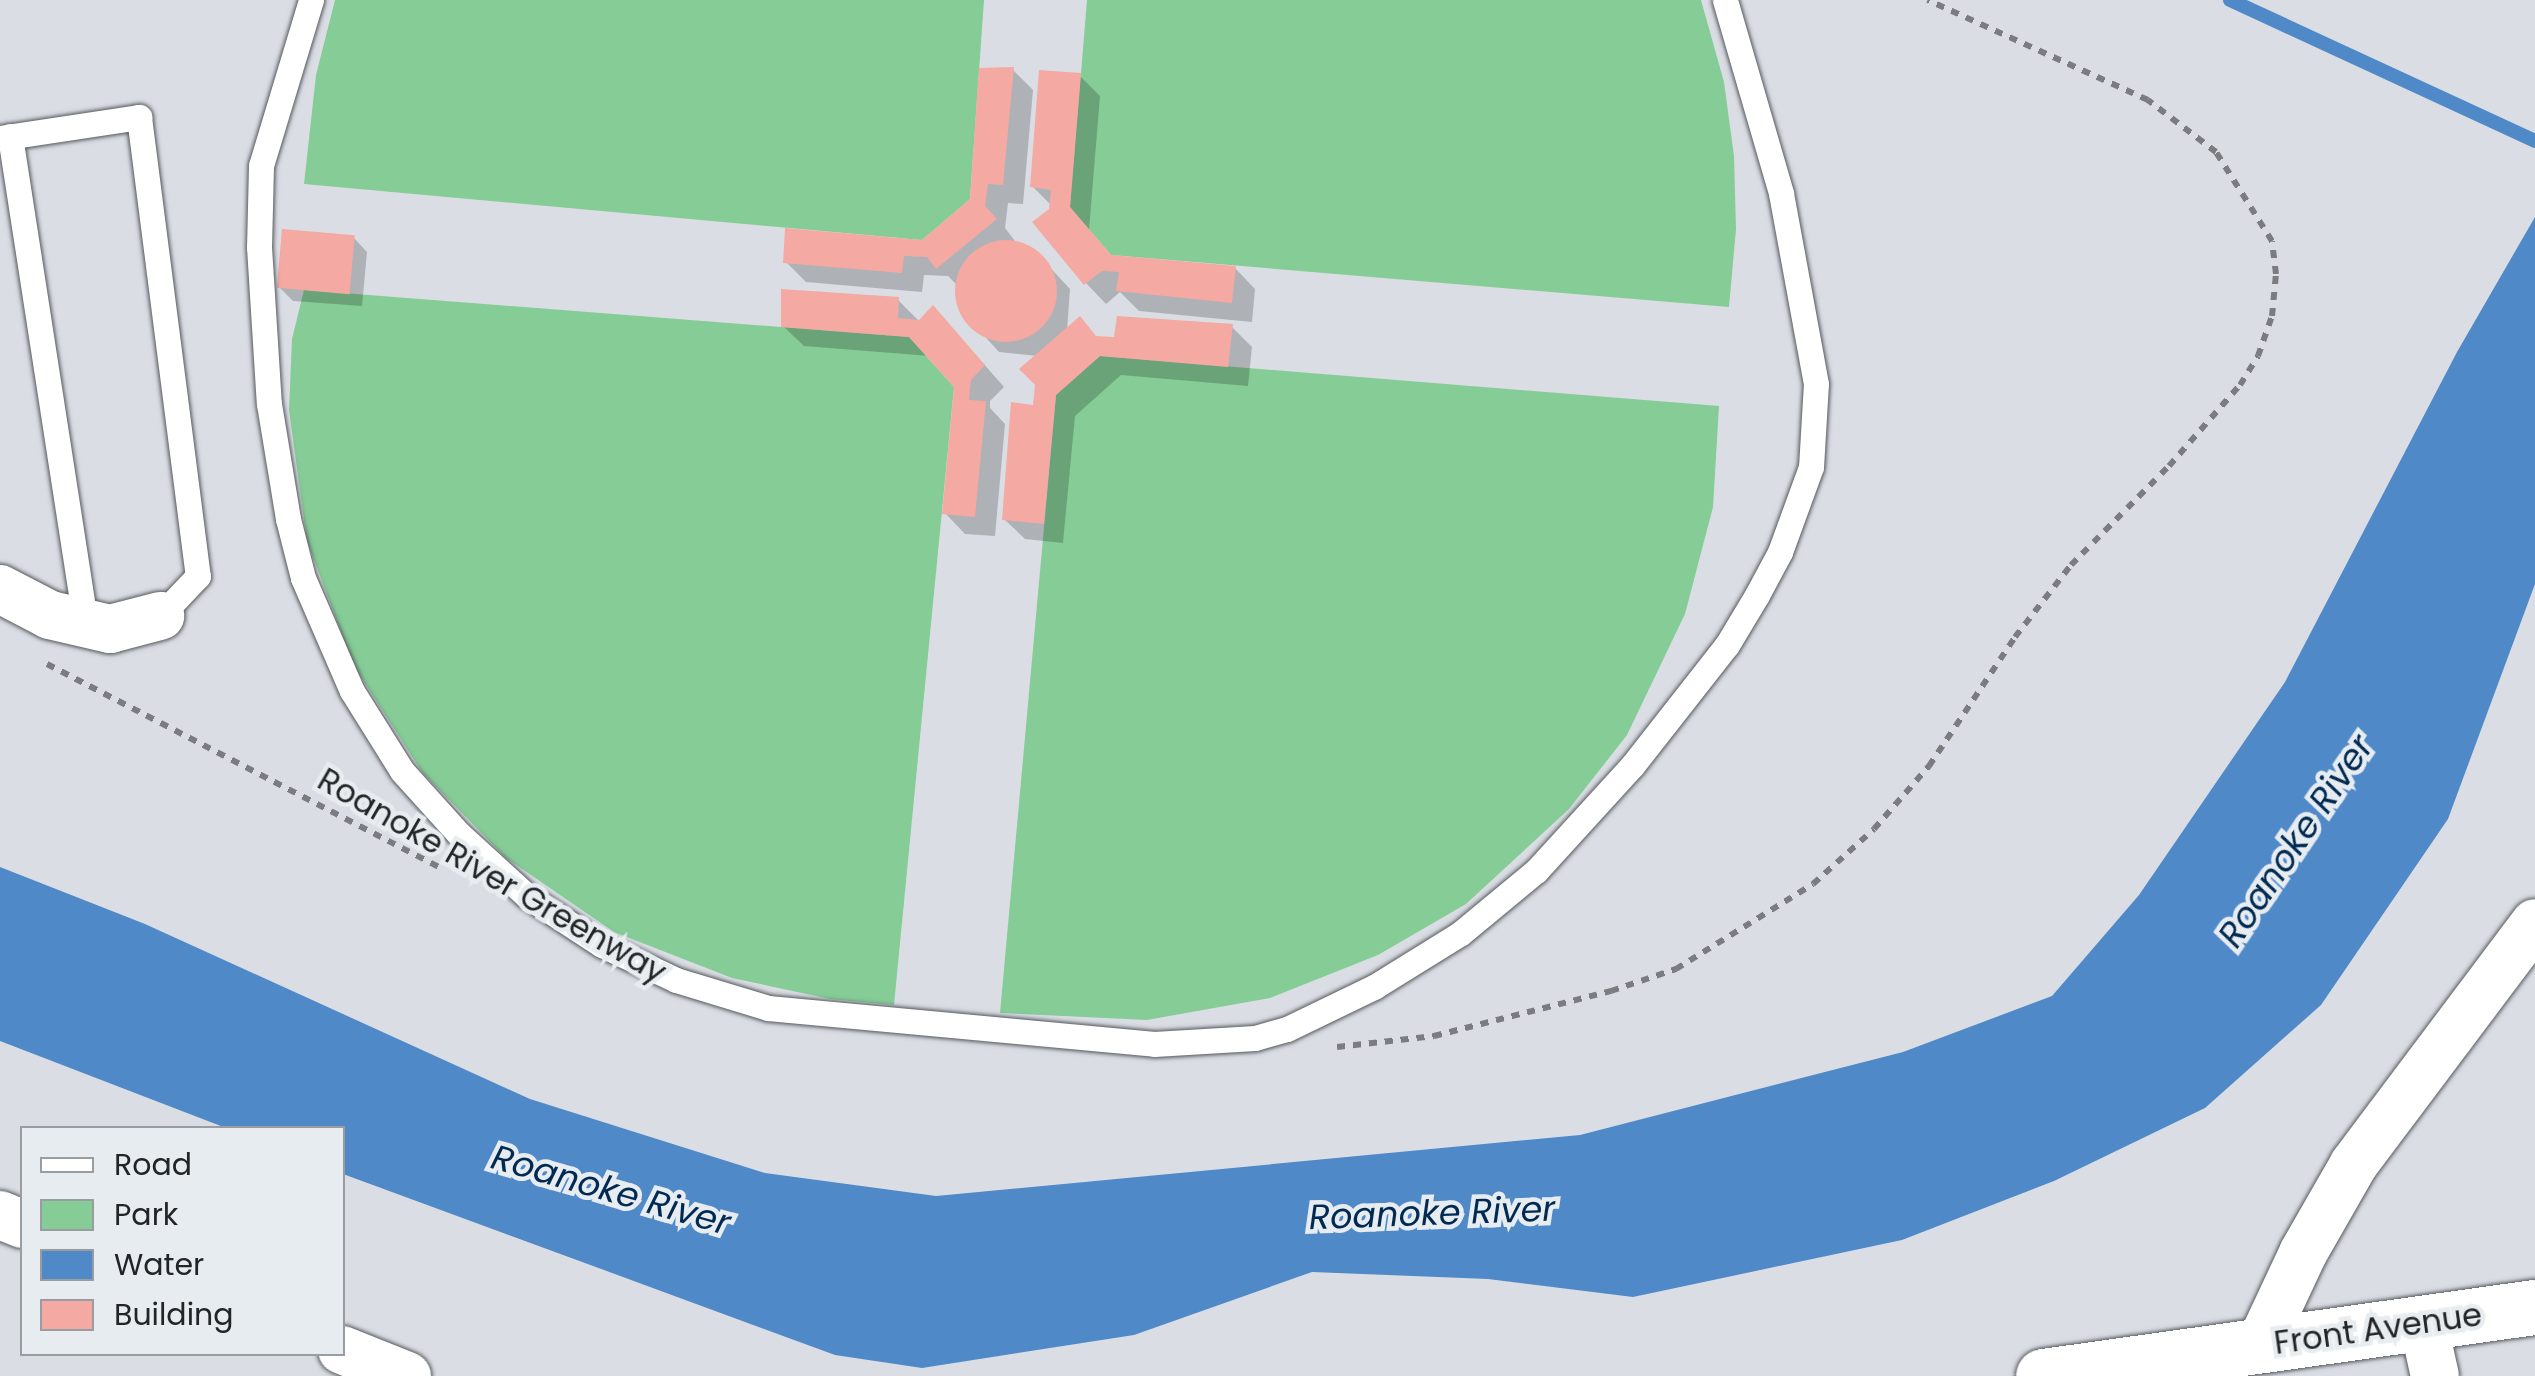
<!DOCTYPE html>
<style>
body{margin:0}
#map{position:relative;width:2535px;height:1376px;overflow:hidden;background:#dadee4;font-family:Poppins,sans-serif}
div>[style]{position:absolute}
[style*='--x']{left:calc(var(--x)*1px);top:calc(var(--y)*1px);width:calc(var(--w)*1px);rotate:calc(var(--a)*1deg)}
.green>*{inset:0;background:#85cc97}
.water>*{inset:0;background:#5089c8}
.shadow>*{inset:0;background:#0003}
.stream>*{height:14px;margin:-7px;padding:0 7px;transform-origin:7px;border-radius:7px;background:#5089c8}
.building>*{inset:0;background:#f4a9a2;transform-origin:0 0}
.round{border-radius:50%}
.path>*{height:6px;margin-top:-3px;transform-origin:0;background:repeating-linear-gradient(90deg,#7a7c80 0 8px,transparent 0 16px)}
.roads{filter:drop-shadow(0 0 2px #55585d) drop-shadow(0 0 2px #55585d)}
.service>*{height:25px;margin:-12.5px;padding:0 12.5px;transform-origin:12.5px;border-radius:12.5px;background:#fff}
.minor>*{height:48px;margin:-24px;padding:0 24px;transform-origin:24px;border-radius:24px;background:#fff}
.tertiary>*{height:55px;margin:-27.5px;padding:0 27.5px;transform-origin:27.5px;border-radius:27.5px;background:#fff}
span{translate:-50% -50%;white-space:nowrap;text-align:center;line-height:1.15;-webkit-text-stroke:9px #e7ecf1;paint-order:stroke}
.street-label{font-size:32px;color:#232426}
.water-label{font-size:35px;color:#002a52;font-style:italic}
.legend{position:absolute;left:20px;top:1126px;width:325px;height:230px;box-sizing:border-box;background:#e7ecf1;border:2px solid #999ca0;margin:0;padding:12px 18px;list-style:none;font-size:30px;color:#232426}
.legend li{display:flex;align-items:center;gap:20px;height:50px}
.legend b{width:50px;border:2px solid #999ca0}
</style>
<div id="map">
<div class="green">
<i style="clip-path:polygon(335px 0,984px 0,970px 199px,922px 240px,304px 184px,316px 75px)"></i>
<i style="clip-path:polygon(1087px 0,1701px 0,1724px 82px,1734px 156px,1736px 229px,1729px 307px,1111px 255px,1070px 207px)"></i>
<i style="clip-path:polygon(304px 290px,909px 337px,954px 387px,894px 1005px,830px 999px,732px 978px,614px 932px,506px 858px,422px 772px,354px 666px,307px 541px,289px 410px,292px 339px)"></i>
<i style="clip-path:polygon(1100px 356px,1719px 406px,1713px 507px,1685px 614px,1627px 735px,1569px 809px,1466px 904px,1378px 955px,1270px 998px,1147px 1020px,1000px 1013px,1056px 395px)"></i>
</div>
<div class="water">
<i style="clip-path:polygon(2535px 217px,2535px 584px,2448px 819px,2321px 1005px,2205px 1108px,2054px 1181px,1902px 1240px,1633px 1297px,1488px 1279px,1312px 1272px,1134px 1335px,922px 1368px,835px 1355px,343px 1174px,342px 1128px,226px 1128px,0 1041px,0 867px,145px 924px,530px 1099px,765px 1173px,936px 1196px,1580px 1135px,1903px 1052px,2052px 996px,2139px 895px,2285px 682px,2457px 352px)"></i>
</div>
<div class="shadow">
<i style="clip-path:polygon(1013px 70px,1033px 90px,1023px 204px,1008px 203px,1005px 228px,1015px 241px,1010px 245px,1031px 247px,1070px 289px,1067px 331px,1099px 339px,1232px 327px,1252px 347px,1248px 386px,1121px 375px,1075px 416px,1063px 543px,1025px 539px,1004px 519px,1035px 408px,1038px 356px,999px 352px,958px 307px,960px 288px,948px 276px,924px 275px,922px 292px,806px 282px,786px 262px,922px 243px,972px 200px)"></i>
<i style="clip-path:polygon(1080px 76px,1100px 96px,1089px 230px,1113px 258px,1235px 268px,1255px 289px,1252px 322px,1139px 311px,1120px 292px,1106px 304px,1086px 283px,1052px 206px,1032px 186px)"></i>
<i style="clip-path:polygon(354px 238px,367px 252px,362px 306px,293px 301px,279px 287px)"></i>
<i style="clip-path:polygon(898px 300px,920px 322px,953px 329px,1004px 387px,990px 401px,990px 408px,1005px 424px,995px 536px,965px 534px,945px 513px,957px 387px,930px 356px,804px 346px,783px 326px)"></i>
</div>
<div class="stream">
<i style="--x:2230;--y:0;--w:336;--a:24.8"></i>
</div>
<div class="building">
<i style="clip-path:polygon(1014px 67px,1003px 185px,988px 184px,985px 206px,997px 219px,936px 269px,927px 257px,904px 256px,902px 273px,783px 263px,785px 228px,922px 240px,970px 199px,979px 68px)"></i>
<i style="clip-path:polygon(1039px 70px,1081px 73px,1070px 207px,1111px 255px,1236px 266px,1232px 303px,1116px 291px,1119px 272px,1102px 271px,1084px 285px,1032px 222px,1049px 209px,1051px 190px,1030px 187px)"></i>
<i style="left:282px;top:229px;width:73px;height:59px;rotate:5deg"></i>
<i class="round" style="left:955px;top:240px;width:102px;height:102px"></i>
<i style="clip-path:polygon(781px 289px,899px 297px,898px 318px,919px 320px,933px 305px,985px 365px,971px 380px,969px 400px,986px 401px,975px 517px,942px 514px,954px 387px,909px 337px,781px 327px)"></i>
<i style="clip-path:polygon(1080px 316px,1096px 336px,1114px 337px,1117px 316px,1233px 324px,1228px 367px,1100px 356px,1056px 395px,1044px 524px,1002px 520px,1011px 402px,1033px 405px,1035px 385px,1019px 369px)"></i>
</div>
<div class="path">
<i style="--x:47;--y:664;--w:447;--a:27.4"></i>
<i style="--x:1337;--y:1047;--w:98;--a:-6.5"></i>
<i style="--x:1434;--y:1036;--w:183;--a:-14.3"></i>
<i style="--x:1611;--y:991;--w:69;--a:-18.7"></i>
<i style="--x:1676;--y:969;--w:161;--a:-31.8"></i>
<i style="--x:1813;--y:884;--w:82;--a:-42"></i>
<i style="--x:1874;--y:829;--w:84;--a:-48.9"></i>
<i style="--x:1929;--y:766;--w:155;--a:-56.3"></i>
<i style="--x:2015;--y:637;--w:91;--a:-52.1"></i>
<i style="--x:2071;--y:565;--w:139;--a:-45.3"></i>
<i style="--x:2169;--y:466;--w:108;--a:-48.8"></i>
<i style="--x:2240;--y:385;--w:34;--a:-58"></i>
<i style="--x:2258;--y:356;--w:42;--a:-70.7"></i>
<i style="--x:2272;--y:316;--w:42;--a:-84.6"></i>
<i style="--x:2276;--y:274;--w:33;--a:-97"></i>
<i style="--x:2272;--y:241;--w:105;--a:-122.2"></i>
<i style="--x:2216;--y:152;--w:86;--a:-142.6"></i>
<i style="--x:2148;--y:100;--w:242;--a:-155.6"></i>
</div>
<div class="roads">
<div class="service">
<i style="--x:311;--y:0;--w:173;--a:106.8"></i>
<i style="--x:261;--y:166;--w:81;--a:91.4"></i>
<i style="--x:259;--y:247;--w:157;--a:86.4"></i>
<i style="--x:269;--y:404;--w:117;--a:80.6"></i>
<i style="--x:288;--y:519;--w:61;--a:75.7"></i>
<i style="--x:303;--y:578;--w:123;--a:66.6"></i>
<i style="--x:352;--y:691;--w:94;--a:58"></i>
<i style="--x:402;--y:771;--w:85;--a:47.9"></i>
<i style="--x:459;--y:834;--w:92;--a:42.4"></i>
<i style="--x:527;--y:896;--w:90;--a:33.2"></i>
<i style="--x:602;--y:945;--w:82;--a:25.3"></i>
<i style="--x:676;--y:980;--w:96;--a:16.9"></i>
<i style="--x:768;--y:1008;--w:388;--a:5.3"></i>
<i style="--x:1154;--y:1044;--w:101;--a:-3.4"></i>
<i style="--x:1255;--y:1038;--w:33;--a:-16"></i>
<i style="--x:1287;--y:1029;--w:97;--a:-25.8"></i>
<i style="--x:1374;--y:987;--w:102;--a:-31.8"></i>
<i style="--x:1461;--y:933;--w:97;--a:-39.6"></i>
<i style="--x:1536;--y:871;--w:142;--a:-47.6"></i>
<i style="--x:1632;--y:766;--w:154;--a:-51.9"></i>
<i style="--x:1727;--y:645;--w:58;--a:-59"></i>
<i style="--x:1757;--y:595;--w:49;--a:-61.9"></i>
<i style="--x:1780;--y:552;--w:90;--a:-70"></i>
<i style="--x:1811;--y:467;--w:83;--a:-86.6"></i>
<i style="--x:1816;--y:384;--w:194;--a:-100.4"></i>
<i style="--x:1781;--y:193;--w:201;--a:-106.2"></i>
<i style="--x:10;--y:136;--w:493;--a:81.2"></i>
<i style="--x:0;--y:138;--w:141;--a:-8.6"></i>
<i style="--x:139;--y:117;--w:463;--a:82.7"></i>
<i style="--x:198;--y:576;--w:55;--a:133.5"></i>
</div>
<div class="minor">
<i style="--x:0;--y:589;--w:56;--a:27.5"></i>
<i style="--x:50;--y:615;--w:62;--a:13.1"></i>
<i style="--x:110;--y:629;--w:52;--a:-14.6"></i>
<i style="--x:0;--y:1215;--w:24;--a:22"></i>
<i style="--x:2423;--y:1322;--w:55;--a:77.5"></i>
<i style="--x:2260;--y:1345;--w:102;--a:-64.9"></i>
<i style="--x:2303;--y:1253;--w:103;--a:-60.2"></i>
<i style="--x:2354;--y:1164;--w:301;--a:-53.1"></i>
<i style="--x:342;--y:1350;--w:70;--a:21.8"></i>
</div>
<div class="tertiary">
<i style="--x:2043;--y:1376;--w:497;--a:-8"></i>
</div>
</div>
<div class="street-label">
<span style="left:492px;top:876px;rotate:30deg">Roanoke River Greenway</span>
<span style="left:2378px;top:1329px;rotate:-8deg">Front Avenue</span>
</div>
<div class="water-label">
<span style="left:2296px;top:841px;rotate:-56deg">Roanoke River</span>
<span style="left:611px;top:1190px;rotate:16deg">Roanoke River</span>
<span style="left:1432px;top:1213px;rotate:-2deg">Roanoke River</span>
</div>
<ul class="legend">
<li><b style="height:12px;background:#fff"></b>Road</li>
<li><b style="height:28px;background:#85cc97"></b>Park</li>
<li><b style="height:28px;background:#5089c8"></b>Water</li>
<li><b style="height:28px;background:#f4a9a2"></b>Building</li>
</ul>
</div>
